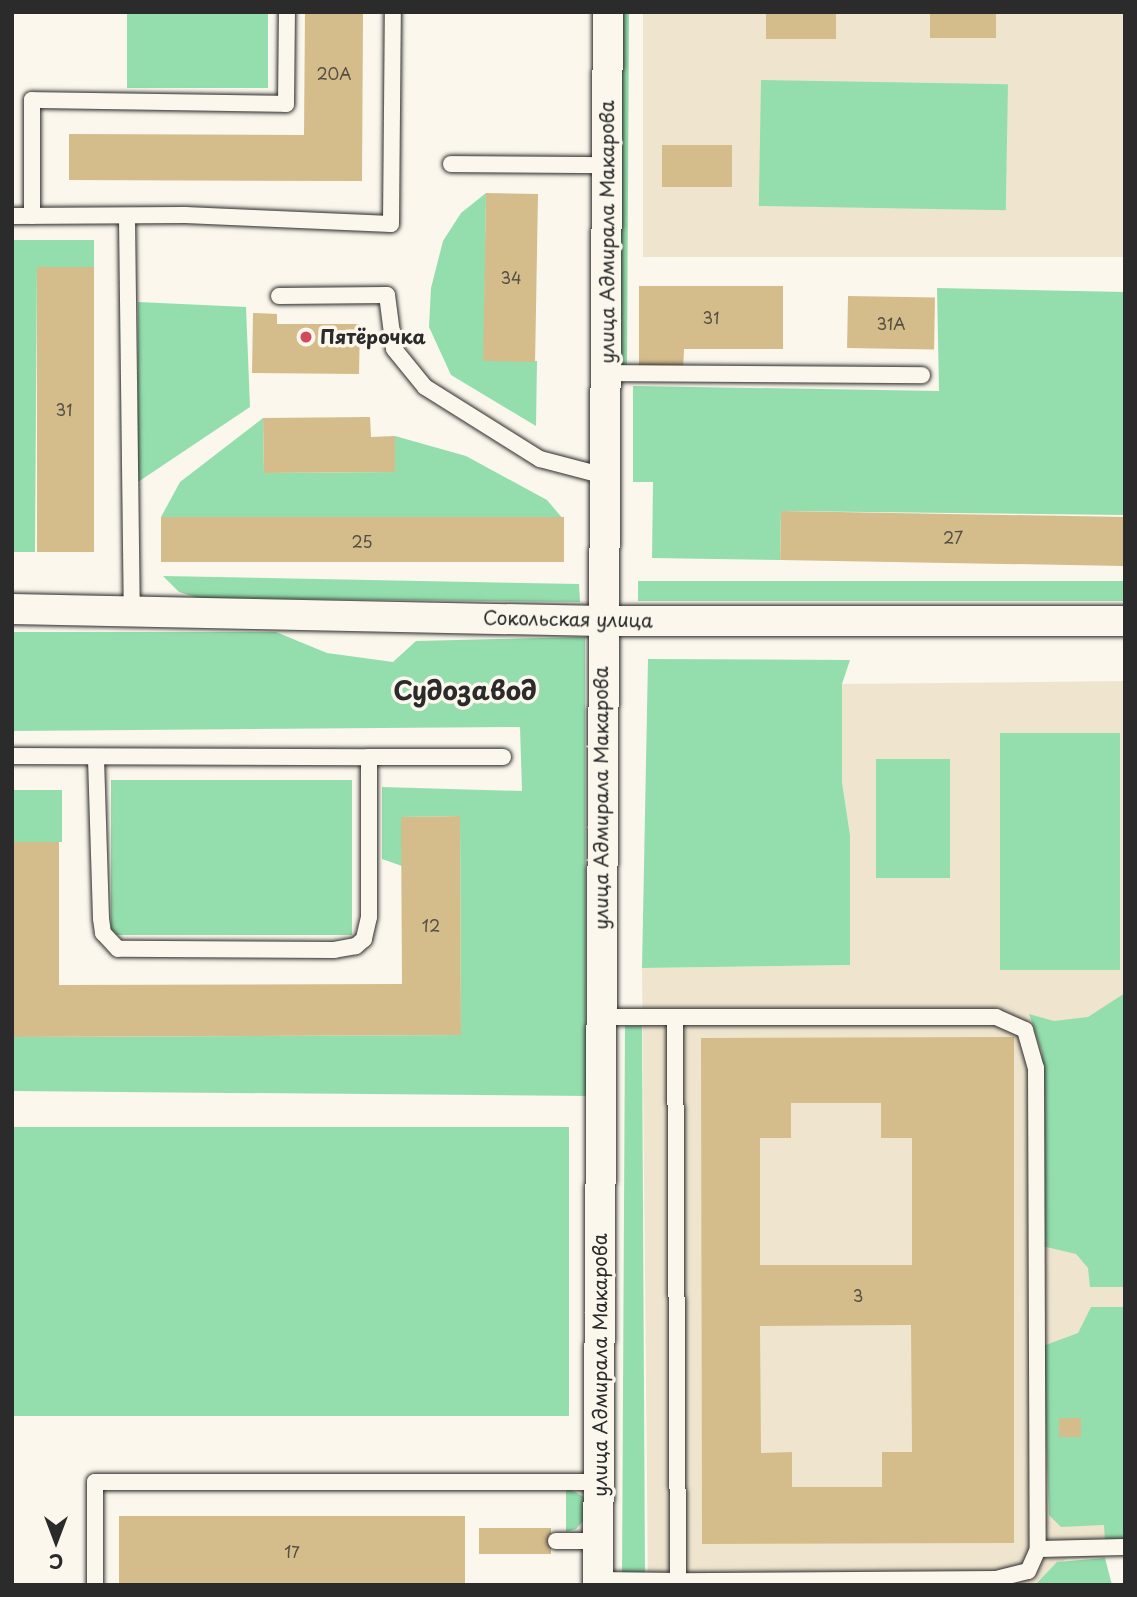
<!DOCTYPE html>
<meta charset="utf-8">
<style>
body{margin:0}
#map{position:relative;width:1137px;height:1597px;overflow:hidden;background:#fbf7ec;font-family:"Playpen Sans",sans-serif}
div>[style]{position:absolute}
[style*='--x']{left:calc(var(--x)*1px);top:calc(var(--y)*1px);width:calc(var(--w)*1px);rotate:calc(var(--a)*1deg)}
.built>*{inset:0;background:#efe5cf;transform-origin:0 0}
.green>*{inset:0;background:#94dead;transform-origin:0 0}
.building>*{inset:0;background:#d4bc8b;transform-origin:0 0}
.roads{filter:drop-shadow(0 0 2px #2b2b2b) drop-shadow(0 0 2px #2b2b2b)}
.lane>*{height:16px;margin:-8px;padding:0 8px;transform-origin:8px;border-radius:8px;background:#fbf7ec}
.street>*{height:30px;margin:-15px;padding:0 15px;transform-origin:15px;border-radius:15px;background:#fbf7ec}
.dots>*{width:19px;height:19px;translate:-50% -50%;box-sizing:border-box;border:4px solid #fbf7ec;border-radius:50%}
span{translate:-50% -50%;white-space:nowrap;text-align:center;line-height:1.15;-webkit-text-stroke:7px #fbf7ec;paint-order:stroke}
.number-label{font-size:16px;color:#554f43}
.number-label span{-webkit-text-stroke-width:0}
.street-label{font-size:19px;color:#2b2b2b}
.poi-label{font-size:19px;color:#2b2b2b;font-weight:700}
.left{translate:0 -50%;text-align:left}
.district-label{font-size:26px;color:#2b2b2b;font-weight:700}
.frame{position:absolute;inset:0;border:14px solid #2b2b2b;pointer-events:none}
.north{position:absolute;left:21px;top:1506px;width:70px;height:70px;-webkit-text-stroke:5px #fbf7ec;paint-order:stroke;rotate:180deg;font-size:19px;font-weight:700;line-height:28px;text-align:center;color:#2b2b2b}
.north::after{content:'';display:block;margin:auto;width:24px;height:32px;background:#2b2b2b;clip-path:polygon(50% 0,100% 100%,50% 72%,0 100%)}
</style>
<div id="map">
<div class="built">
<i style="left:643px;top:12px;width:482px;height:245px"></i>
<i style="clip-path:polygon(1125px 681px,1125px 1542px,1106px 1543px,1105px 1558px,1066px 1559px,1035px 1585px,648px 1585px,642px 968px,850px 965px,850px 835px,842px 782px,842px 684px)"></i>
</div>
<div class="green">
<i style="clip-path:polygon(618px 12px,629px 12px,627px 367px,618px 363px)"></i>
<i style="left:127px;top:14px;width:141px;height:74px"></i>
<i style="left:761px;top:80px;width:247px;height:126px;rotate:1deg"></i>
<i style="clip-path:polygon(486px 193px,484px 360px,537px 361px,536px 426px,451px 375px,429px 327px,431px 288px,443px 241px,461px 213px)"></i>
<i style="clip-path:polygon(12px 240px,94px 240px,94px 267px,37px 268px,35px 552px,12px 552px)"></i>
<i style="clip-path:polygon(937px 288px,1125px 292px,1125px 515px,781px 511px,780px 560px,652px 558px,653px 482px,633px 482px,633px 386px,939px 391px)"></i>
<i style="clip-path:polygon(138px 302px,246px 307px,250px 407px,138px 482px)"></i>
<i style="clip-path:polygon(263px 418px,264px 473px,395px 472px,395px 436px,466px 456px,547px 500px,564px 520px,161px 517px,180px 482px)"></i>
<i style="clip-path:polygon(163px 576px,579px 584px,580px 602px,198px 598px,179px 592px)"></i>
<i style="left:638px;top:581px;width:487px;height:20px"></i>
<i style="clip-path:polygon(12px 632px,276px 632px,327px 653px,393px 662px,416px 641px,585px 637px,586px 1096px,12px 1091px,12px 1037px,461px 1035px,460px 816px,402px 817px,402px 866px,382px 859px,382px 787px,522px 791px,520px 727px,13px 731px)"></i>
<i style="clip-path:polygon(648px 659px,850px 660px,842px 684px,842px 782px,850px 835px,850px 965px,642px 968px)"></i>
<i style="left:1000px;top:733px;width:120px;height:237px"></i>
<i style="left:876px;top:759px;width:74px;height:119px"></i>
<i style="left:352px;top:780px;width:155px;height:241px;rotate:90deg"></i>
<i style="left:12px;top:790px;width:50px;height:52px"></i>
<i style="clip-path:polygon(1125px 993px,1125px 1287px,1090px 1287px,1088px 1268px,1076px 1254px,1042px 1246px,1042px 1052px,1029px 1014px,1054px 1021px,1088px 1017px)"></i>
<i style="clip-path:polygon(625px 1026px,642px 1026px,645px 1577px,622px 1577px)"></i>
<i style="left:12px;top:1127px;width:557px;height:289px"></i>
<i style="clip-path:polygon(1091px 1307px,1125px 1307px,1125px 1542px,1105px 1543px,1104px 1525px,1061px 1527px,1049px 1515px,1043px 1346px,1078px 1333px)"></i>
<i style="clip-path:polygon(566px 1487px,584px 1497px,586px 1518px,576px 1529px,566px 1532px)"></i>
<i style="clip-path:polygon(1105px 1558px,1112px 1585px,1035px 1585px,1057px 1562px)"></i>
</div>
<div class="building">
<i style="clip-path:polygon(305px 12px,363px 12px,362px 181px,69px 180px,69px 134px,304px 135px)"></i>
<i style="left:766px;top:12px;width:70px;height:27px"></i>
<i style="left:930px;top:12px;width:66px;height:26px"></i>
<i style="left:662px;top:145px;width:70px;height:42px"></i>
<i style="left:486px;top:193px;width:52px;height:168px;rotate:1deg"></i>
<i style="left:37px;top:267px;width:57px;height:285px"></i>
<i style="clip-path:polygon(639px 286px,783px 286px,783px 349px,684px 349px,683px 371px,639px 371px)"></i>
<i style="left:848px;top:296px;width:87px;height:52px;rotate:1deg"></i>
<i style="clip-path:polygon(253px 313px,277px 314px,277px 324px,360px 324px,359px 374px,252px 373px)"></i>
<i style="clip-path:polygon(370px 417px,371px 437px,395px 436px,395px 472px,264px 473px,263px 418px)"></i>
<i style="left:781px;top:511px;width:344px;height:49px;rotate:1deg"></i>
<i style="left:161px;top:517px;width:403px;height:45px"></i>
<i style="clip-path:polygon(460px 816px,461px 1035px,12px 1037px,12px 842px,59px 842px,59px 985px,402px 984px,401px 817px)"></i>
<i style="clip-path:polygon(evenodd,1014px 1037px,1014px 1543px,702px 1544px,701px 1038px,1014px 1037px,791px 1103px,881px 1103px,881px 1138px,912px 1138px,912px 1265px,760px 1265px,760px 1138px,791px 1138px,791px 1103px,1014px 1037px,911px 1325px,912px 1452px,882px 1452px,882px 1487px,792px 1487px,792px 1452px,761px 1453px,760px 1326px,911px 1325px)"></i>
<i style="left:1059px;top:1418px;width:22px;height:19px"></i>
<i style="left:465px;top:1516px;width:69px;height:346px;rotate:90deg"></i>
<i style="left:479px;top:1528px;width:72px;height:26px"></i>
</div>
<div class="roads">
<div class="lane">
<i style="--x:451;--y:164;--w:156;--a:0.4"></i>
<i style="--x:12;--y:216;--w:173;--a:-0.3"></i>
<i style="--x:185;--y:215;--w:206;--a:2.5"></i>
<i style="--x:391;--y:224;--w:212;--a:-89.5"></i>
<i style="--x:32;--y:216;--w:116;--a:-90"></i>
<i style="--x:32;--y:100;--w:254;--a:0.9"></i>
<i style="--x:286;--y:104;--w:92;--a:-89.4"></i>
<i style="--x:127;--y:218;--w:392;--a:89.3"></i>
<i style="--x:279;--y:296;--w:108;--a:-0.5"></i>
<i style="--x:387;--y:295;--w:54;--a:82.6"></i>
<i style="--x:394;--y:349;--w:49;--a:50.8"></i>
<i style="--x:425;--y:387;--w:136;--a:32.1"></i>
<i style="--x:540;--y:459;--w:67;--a:14.7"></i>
<i style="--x:606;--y:373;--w:316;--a:0.4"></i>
<i style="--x:12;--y:756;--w:357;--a:0.2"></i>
<i style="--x:369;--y:757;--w:160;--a:90"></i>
<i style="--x:369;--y:917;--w:23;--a:103"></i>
<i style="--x:364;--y:939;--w:11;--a:139"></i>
<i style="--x:356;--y:946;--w:22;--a:170"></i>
<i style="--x:334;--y:950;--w:216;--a:-179.7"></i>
<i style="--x:118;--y:949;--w:22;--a:-133"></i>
<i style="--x:103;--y:933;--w:15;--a:-98"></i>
<i style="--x:101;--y:918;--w:159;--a:-91.8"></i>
<i style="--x:369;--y:757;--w:134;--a:0"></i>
<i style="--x:600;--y:1017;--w:396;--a:0"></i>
<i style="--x:996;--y:1017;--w:32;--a:24"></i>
<i style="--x:1025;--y:1030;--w:40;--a:74"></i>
<i style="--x:1036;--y:1068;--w:481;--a:89.8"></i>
<i style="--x:1038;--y:1549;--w:24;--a:114"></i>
<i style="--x:1028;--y:1571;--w:32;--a:166"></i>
<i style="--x:997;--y:1579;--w:319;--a:179.6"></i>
<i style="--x:678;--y:1581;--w:564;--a:-90.3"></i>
<i style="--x:556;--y:1541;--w:43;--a:0"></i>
<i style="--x:1038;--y:1549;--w:87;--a:-1.3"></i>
<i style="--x:598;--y:1580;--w:80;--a:0.7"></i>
<i style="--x:95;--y:1585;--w:103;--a:-90"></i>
<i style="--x:95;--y:1482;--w:505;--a:0"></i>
</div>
<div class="street">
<i style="--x:12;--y:609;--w:590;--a:1.17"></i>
<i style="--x:602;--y:621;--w:523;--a:0"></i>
<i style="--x:598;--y:1585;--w:1573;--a:-89.64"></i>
</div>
</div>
<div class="dots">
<i style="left:306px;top:337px;background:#d1495b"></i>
</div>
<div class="number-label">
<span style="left:334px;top:73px">20А</span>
<span style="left:511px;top:277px">34</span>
<span style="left:711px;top:317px">31</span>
<span style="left:891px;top:323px">31А</span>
<span style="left:64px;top:409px">31</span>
<span style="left:953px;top:537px">27</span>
<span style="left:362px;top:541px">25</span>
<span style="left:431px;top:925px">12</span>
<span style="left:858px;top:1295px">3</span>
<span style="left:292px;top:1551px">17</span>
</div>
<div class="street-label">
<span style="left:607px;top:232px;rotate:-90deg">улица Адмирала Макарова</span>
<span style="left:568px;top:619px;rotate:1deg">Сокольская улица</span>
<span style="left:601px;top:798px;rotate:-90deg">улица Адмирала Макарова</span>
<span style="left:600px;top:1365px;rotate:-90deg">улица Адмирала Макарова</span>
</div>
<div class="poi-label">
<span class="left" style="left:320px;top:337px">Пятёрочка</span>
</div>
<div class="district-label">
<span style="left:465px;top:690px">Судозавод</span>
</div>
<div class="frame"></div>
<div class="north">С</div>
</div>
